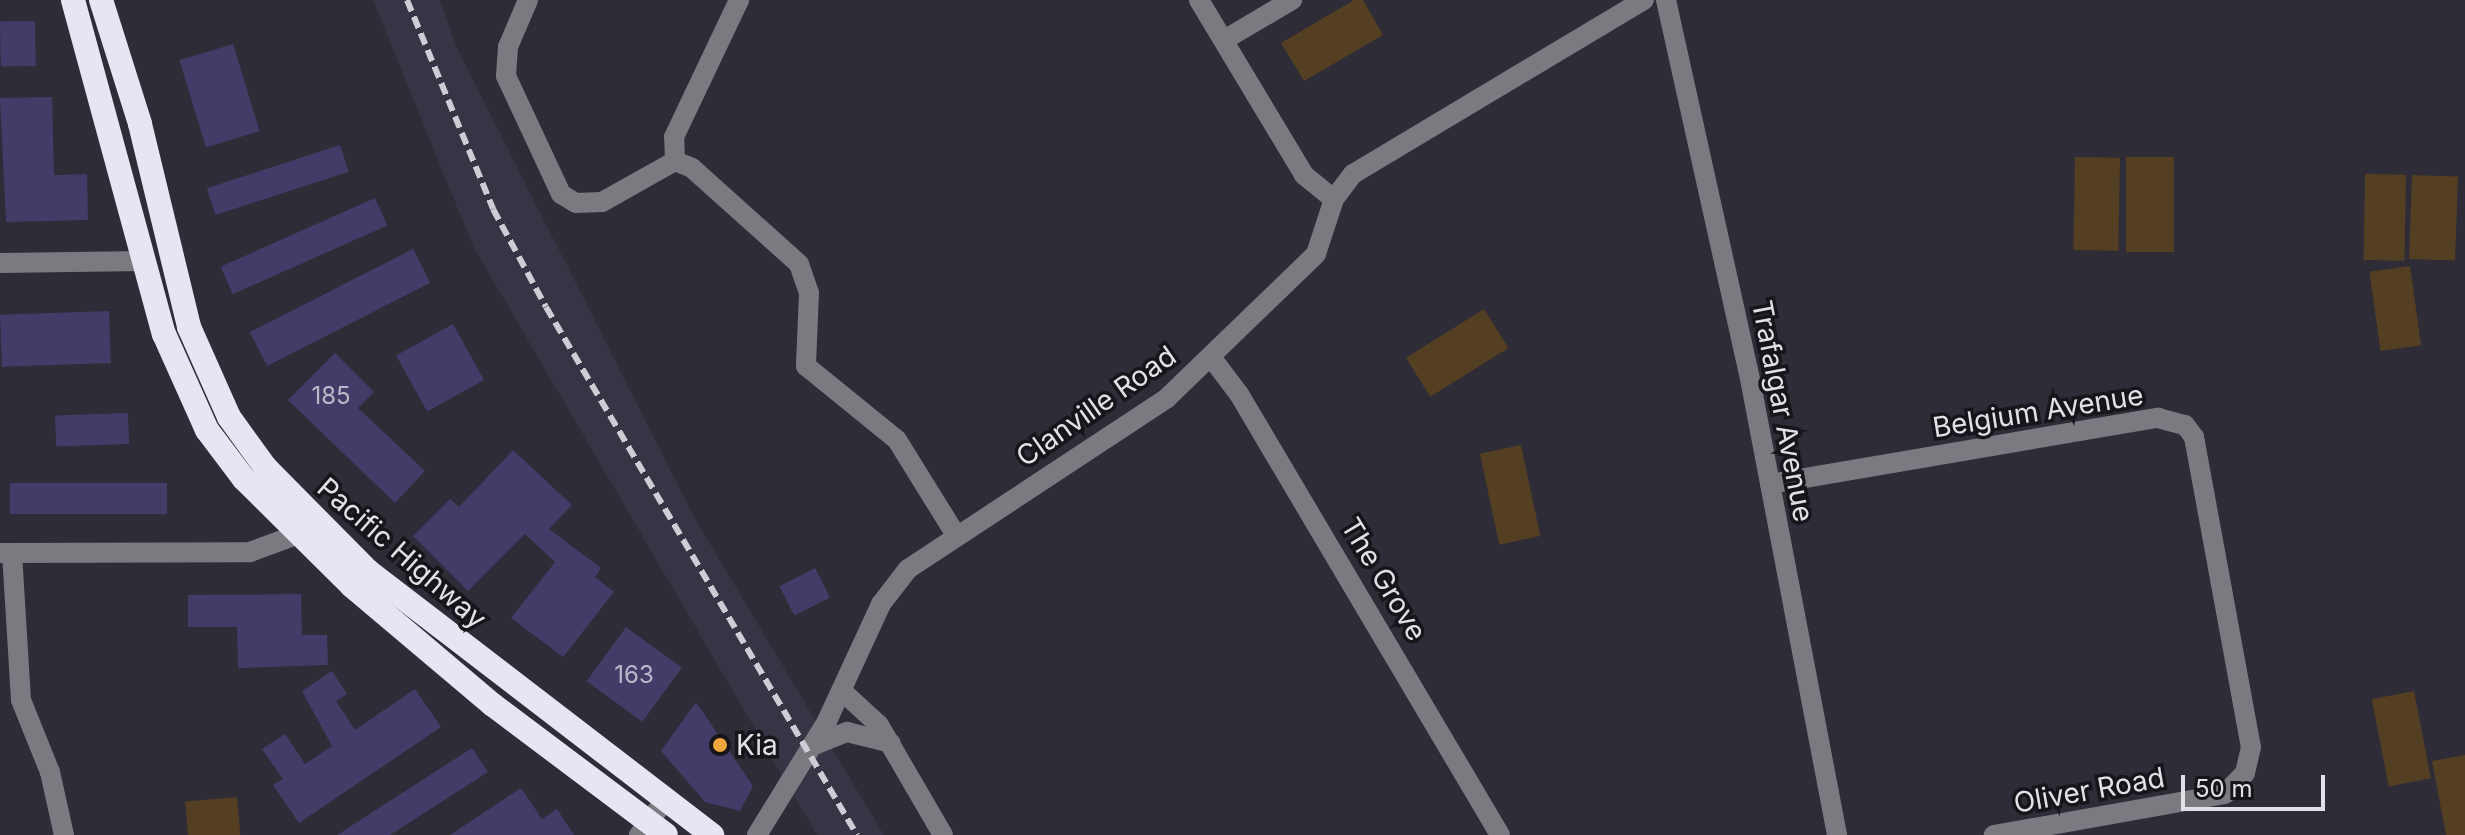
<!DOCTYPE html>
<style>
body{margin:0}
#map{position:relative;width:2465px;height:835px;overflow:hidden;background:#2e2c37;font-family:Inter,sans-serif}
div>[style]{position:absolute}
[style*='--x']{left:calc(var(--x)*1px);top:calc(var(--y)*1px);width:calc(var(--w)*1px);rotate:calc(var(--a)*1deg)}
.built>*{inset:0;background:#373545}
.green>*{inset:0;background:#543f23;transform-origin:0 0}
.building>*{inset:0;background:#443b68;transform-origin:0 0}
.minor>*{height:20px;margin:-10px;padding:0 10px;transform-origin:10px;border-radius:10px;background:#7b7a80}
.highway>*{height:24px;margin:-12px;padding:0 12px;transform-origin:12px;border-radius:12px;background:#e7e5f3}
.rail>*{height:6px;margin-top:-3px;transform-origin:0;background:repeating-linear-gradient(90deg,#cecdd5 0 12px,transparent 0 18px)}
.dots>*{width:22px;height:22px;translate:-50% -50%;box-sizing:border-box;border:4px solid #16151a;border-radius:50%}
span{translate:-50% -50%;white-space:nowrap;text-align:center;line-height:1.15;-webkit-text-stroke:7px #16151a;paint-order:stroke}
.number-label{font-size:24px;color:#bab8c8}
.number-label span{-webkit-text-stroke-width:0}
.street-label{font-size:28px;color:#e2e1e8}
.poi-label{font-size:28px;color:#e2e1e8}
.left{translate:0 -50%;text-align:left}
.scale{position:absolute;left:2181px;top:775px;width:144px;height:36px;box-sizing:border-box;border:4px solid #e2e1e8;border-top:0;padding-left:10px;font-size:24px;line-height:28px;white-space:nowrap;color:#e2e1e8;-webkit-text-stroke:6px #16151a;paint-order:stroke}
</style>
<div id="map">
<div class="built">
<i style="clip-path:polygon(373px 0,440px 0,456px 46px,695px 519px,884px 835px,817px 835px,473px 246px)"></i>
</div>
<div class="green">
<i style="clip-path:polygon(1354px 0,1363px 0,1383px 35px,1304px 81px,1281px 43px)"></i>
<i style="left:2075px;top:157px;width:45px;height:93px;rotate:1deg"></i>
<i style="left:2126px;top:157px;width:48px;height:95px"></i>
<i style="left:2365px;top:174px;width:41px;height:86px;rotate:1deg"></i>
<i style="left:2412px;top:175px;width:46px;height:84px;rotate:2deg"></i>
<i style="left:2410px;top:266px;width:80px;height:41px;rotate:82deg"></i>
<i style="left:1484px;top:309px;width:46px;height:92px;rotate:58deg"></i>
<i style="left:1521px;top:445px;width:93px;height:42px;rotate:78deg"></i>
<i style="left:2414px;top:691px;width:89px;height:43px;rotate:79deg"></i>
<i style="clip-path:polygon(2465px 755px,2465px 835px,2446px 835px,2432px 761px)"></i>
<i style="left:237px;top:797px;width:38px;height:52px;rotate:85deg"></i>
</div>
<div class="building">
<i style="left:35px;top:21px;width:45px;height:35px;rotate:89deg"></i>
<i style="left:233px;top:44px;width:91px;height:56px;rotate:73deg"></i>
<i style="clip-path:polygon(52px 97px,54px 175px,87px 174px,88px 220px,6px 222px,0 98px)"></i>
<i style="left:340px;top:145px;width:28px;height:140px;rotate:72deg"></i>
<i style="left:375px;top:198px;width:30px;height:169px;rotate:66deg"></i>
<i style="left:413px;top:249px;width:38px;height:183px;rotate:63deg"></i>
<i style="left:109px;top:311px;width:52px;height:109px;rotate:88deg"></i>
<i style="left:453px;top:324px;width:64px;height:65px;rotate:61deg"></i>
<i style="clip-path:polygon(335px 353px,374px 392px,358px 408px,425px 471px,395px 503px,288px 400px)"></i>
<i style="left:128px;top:413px;width:31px;height:73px;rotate:88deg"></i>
<i style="clip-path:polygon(513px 450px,572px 505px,549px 529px,601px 568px,595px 577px,614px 592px,563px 657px,511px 618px,555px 562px,525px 534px,468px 591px,413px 536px,450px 499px,459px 507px)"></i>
<i style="left:167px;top:483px;width:31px;height:157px;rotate:90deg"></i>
<i style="left:815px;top:568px;width:33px;height:40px;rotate:63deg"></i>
<i style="clip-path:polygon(301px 594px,302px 635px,327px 635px,328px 665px,238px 668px,237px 627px,188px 627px,188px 595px)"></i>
<i style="left:626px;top:627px;width:69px;height:67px;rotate:36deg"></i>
<i style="clip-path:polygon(332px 671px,347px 694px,336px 701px,355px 730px,415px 689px,441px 727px,299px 823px,273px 785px,283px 779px,262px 749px,285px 734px,305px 764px,332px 746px,302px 691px)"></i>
<i style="clip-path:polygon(696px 702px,753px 786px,740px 811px,705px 802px,661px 751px)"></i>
<i style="clip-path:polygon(472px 748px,488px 772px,390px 835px,337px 835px)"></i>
<i style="clip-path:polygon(521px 788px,542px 819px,557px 809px,574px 835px,450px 835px)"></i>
</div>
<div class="minor">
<i style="--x:528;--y:0;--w:51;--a:113.1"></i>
<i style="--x:508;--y:47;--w:29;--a:94"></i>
<i style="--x:506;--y:76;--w:130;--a:65"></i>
<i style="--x:561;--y:194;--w:17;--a:31"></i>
<i style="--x:576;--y:203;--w:26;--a:-2"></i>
<i style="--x:602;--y:202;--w:84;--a:-29.3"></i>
<i style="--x:1199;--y:0;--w:204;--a:59"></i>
<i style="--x:1304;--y:175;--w:38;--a:39"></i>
<i style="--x:1666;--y:0;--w:393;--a:77.5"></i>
<i style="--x:1751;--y:384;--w:459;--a:79.2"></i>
<i style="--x:1224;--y:40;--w:79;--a:-30.5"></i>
<i style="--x:675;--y:161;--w:18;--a:22"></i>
<i style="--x:692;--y:168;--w:144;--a:41.9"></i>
<i style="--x:799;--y:264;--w:31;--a:71"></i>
<i style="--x:809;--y:293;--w:73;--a:92.4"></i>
<i style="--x:806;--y:366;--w:117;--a:39.1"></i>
<i style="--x:897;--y:440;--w:112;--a:58.2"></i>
<i style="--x:675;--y:161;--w:24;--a:-92"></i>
<i style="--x:674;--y:137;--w:152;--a:-64.6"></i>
<i style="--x:0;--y:263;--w:144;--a:-0.8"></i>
<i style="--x:1211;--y:357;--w:46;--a:52.9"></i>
<i style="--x:1239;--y:394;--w:512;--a:59.38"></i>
<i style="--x:1770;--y:484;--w:394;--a:-9.7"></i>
<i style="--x:2158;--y:418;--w:28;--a:15"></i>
<i style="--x:2185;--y:425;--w:15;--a:53"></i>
<i style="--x:2194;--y:437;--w:315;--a:79.6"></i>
<i style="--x:2251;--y:747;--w:27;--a:103"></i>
<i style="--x:2245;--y:773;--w:29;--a:134"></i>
<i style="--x:2225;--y:794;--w:235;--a:169.9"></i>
<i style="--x:0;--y:553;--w:250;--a:-0.2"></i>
<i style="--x:250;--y:552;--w:49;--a:-20.3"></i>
<i style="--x:12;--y:553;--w:147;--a:86.5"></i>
<i style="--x:21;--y:700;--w:78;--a:68.1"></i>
<i style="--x:50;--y:772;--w:65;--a:77.5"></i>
<i style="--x:842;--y:691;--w:50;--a:42.6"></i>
<i style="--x:879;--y:725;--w:127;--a:59.8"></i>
<i style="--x:812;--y:746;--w:38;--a:-22"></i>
<i style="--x:847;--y:732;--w:45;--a:14"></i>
<i style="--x:639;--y:835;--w:44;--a:-53.4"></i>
<i style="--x:757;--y:835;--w:134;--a:-58.4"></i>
<i style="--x:827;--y:721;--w:129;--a:-65.2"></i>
<i style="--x:881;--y:604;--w:44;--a:-52.4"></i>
<i style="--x:908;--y:569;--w:310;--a:-33.4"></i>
<i style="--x:1167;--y:398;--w:207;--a:-44"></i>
<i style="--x:1316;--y:254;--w:58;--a:-71.9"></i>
<i style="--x:1334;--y:199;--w:31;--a:-53"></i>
<i style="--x:1353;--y:174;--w:339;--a:-30.9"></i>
</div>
<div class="highway">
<i style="--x:73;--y:0;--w:346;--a:74.8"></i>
<i style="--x:164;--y:334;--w:105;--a:65.9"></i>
<i style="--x:207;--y:430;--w:61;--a:52.9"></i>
<i style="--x:244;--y:479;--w:152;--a:44.7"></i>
<i style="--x:352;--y:586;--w:185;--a:40.2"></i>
<i style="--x:493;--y:705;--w:216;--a:36.9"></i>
<i style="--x:101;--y:0;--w:130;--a:72.5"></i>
<i style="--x:140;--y:124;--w:209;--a:76.4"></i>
<i style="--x:189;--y:327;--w:98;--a:66"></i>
<i style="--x:229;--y:417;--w:62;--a:54.2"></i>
<i style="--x:265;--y:467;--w:146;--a:45.3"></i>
<i style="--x:368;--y:571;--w:434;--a:37.5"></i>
</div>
<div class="rail">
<i style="--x:407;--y:0;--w:226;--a:67.6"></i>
<i style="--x:493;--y:209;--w:111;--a:61.6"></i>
<i style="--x:546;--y:307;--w:613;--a:59.5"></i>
</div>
<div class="dots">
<i style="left:720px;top:745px;background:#efa73d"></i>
</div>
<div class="number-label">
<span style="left:331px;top:396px">185</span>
<span style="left:634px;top:675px">163</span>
</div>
<div class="street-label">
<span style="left:1096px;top:406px;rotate:-35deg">Clanville Road</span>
<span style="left:1783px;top:411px;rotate:79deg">Trafalgar Avenue</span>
<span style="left:2038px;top:411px;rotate:-9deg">Belgium Avenue</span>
<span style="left:402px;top:553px;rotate:41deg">Pacific Highway</span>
<span style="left:1384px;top:579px;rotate:59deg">The Grove</span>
<span style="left:2089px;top:790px;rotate:-10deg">Oliver Road</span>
</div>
<div class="poi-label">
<span class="left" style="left:736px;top:745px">Kia</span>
</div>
<div class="scale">50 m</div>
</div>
